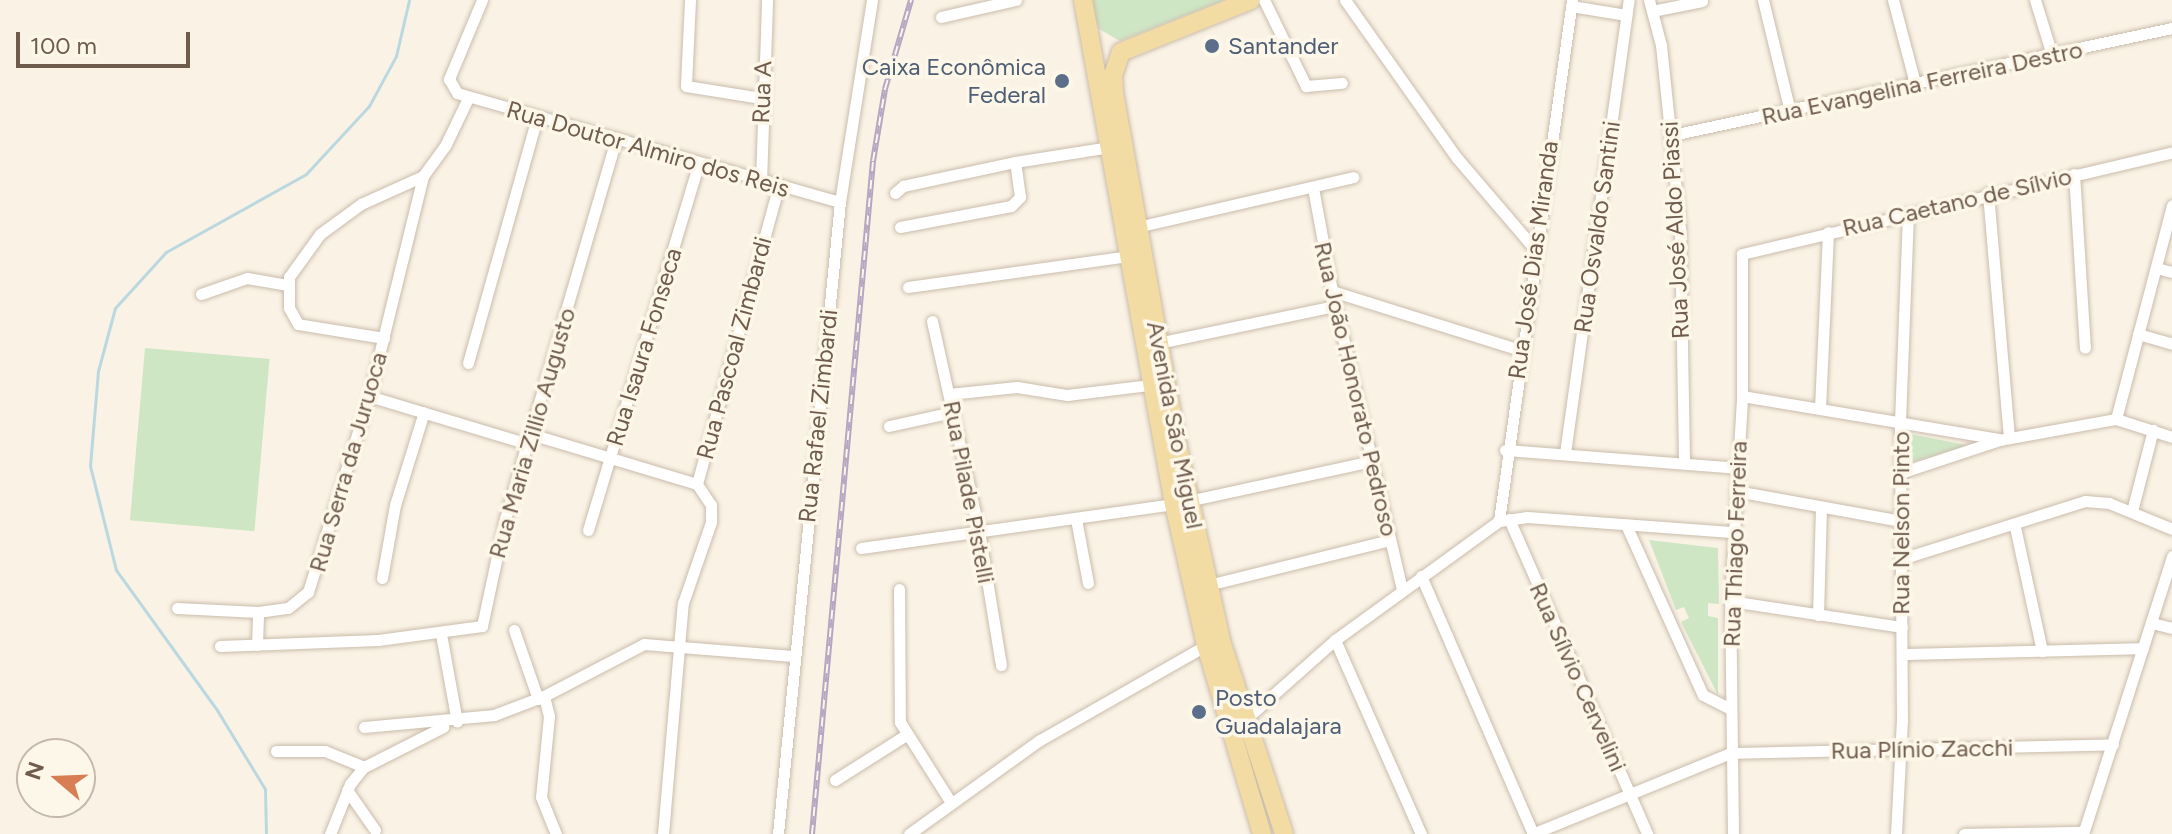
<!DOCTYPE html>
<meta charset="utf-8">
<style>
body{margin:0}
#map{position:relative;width:2172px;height:834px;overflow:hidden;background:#faf3e5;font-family:Figtree,sans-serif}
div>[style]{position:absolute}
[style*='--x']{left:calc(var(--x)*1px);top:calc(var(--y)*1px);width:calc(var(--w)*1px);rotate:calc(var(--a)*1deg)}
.green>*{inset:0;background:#cfe6c5;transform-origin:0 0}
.stream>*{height:3px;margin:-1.5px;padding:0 1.5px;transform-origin:1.5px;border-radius:1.5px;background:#bbd8e1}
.roads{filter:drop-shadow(0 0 2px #cabcac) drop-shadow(0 0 2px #cabcac)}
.street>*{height:11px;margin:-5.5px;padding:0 5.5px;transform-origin:5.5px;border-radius:5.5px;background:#fff}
.primary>*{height:18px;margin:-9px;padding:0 9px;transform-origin:9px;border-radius:9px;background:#f2dca3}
.rail>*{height:6px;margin-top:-3px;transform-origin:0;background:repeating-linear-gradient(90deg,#fdf7ea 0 9px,#b7a5c2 0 18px);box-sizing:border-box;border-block:2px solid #b7a5c2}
.dots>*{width:22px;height:22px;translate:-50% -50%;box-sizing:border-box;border:4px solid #fdf7ea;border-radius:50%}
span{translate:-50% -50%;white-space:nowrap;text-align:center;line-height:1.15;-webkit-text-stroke:7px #fdf7ea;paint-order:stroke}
.service-label{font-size:24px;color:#4e5e75}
.left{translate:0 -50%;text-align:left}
.right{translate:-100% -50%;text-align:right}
.street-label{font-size:24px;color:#705c4d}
.north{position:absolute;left:16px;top:738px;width:80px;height:80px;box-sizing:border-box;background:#fdf7ea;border:2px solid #c5b9ab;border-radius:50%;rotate:289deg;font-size:22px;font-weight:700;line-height:32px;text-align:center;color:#705c4d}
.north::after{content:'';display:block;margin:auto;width:28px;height:36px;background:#d87e55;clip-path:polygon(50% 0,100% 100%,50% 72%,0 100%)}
.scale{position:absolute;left:16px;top:32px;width:174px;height:36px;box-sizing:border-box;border:4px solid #705c4d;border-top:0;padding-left:10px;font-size:24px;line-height:28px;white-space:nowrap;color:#705c4d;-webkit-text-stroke:6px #fdf7ea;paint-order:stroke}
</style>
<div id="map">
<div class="green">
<i style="clip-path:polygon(1090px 0,1224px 0,1120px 41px,1099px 29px)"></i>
<i style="left:145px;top:348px;width:125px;height:173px;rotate:5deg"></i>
<i style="clip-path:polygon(1910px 434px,1966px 445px,1966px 446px,1909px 463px)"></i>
<i style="clip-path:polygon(1649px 540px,1718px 548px,1719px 604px,1708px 603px,1708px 616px,1718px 618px,1718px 695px,1681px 622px,1689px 618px,1684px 607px,1676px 610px)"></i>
</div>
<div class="stream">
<i style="--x:266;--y:834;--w:45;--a:-91.3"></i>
<i style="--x:265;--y:789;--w:92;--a:-121.3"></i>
<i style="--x:217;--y:710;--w:173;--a:-125.8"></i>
<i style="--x:116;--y:570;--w:107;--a:-104"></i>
<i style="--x:90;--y:466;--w:95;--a:-85.2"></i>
<i style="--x:98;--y:371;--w:65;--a:-74.9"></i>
<i style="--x:115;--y:308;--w:76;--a:-47.7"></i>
<i style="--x:166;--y:252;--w:160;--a:-29.1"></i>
<i style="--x:306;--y:174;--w:93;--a:-47.2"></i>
<i style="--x:369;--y:106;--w:57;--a:-61.6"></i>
<i style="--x:396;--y:56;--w:57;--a:-76.9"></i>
</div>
<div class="roads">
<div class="street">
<i style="--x:482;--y:0;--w:86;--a:112.7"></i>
<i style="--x:449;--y:79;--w:16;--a:60"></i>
<i style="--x:457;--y:93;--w:398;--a:15.9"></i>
<i style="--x:690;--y:0;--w:86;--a:92.7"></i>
<i style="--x:686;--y:86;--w:76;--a:9.1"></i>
<i style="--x:1264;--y:0;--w:96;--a:64"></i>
<i style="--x:1306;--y:86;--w:36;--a:-5"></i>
<i style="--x:1345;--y:0;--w:194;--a:54.7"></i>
<i style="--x:1457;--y:158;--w:118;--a:49.5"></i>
<i style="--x:1649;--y:0;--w:47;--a:75.1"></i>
<i style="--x:1661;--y:45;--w:186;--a:84.1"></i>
<i style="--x:1680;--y:230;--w:232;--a:89"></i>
<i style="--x:1763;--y:0;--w:115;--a:76.4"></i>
<i style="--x:1893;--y:0;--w:86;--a:75.2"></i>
<i style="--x:2035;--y:0;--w:58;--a:72.8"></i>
<i style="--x:1571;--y:6;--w:56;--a:9.3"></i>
<i style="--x:1652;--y:11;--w:51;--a:-11.3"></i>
<i style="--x:941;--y:17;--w:77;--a:-12.8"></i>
<i style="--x:1672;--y:135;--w:511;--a:-12.08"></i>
<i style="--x:2074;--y:174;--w:174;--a:86.4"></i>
<i style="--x:761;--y:183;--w:183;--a:-88.1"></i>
<i style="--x:1313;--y:188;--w:105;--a:79.5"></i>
<i style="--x:1332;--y:291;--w:307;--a:76.8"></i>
<i style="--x:895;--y:193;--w:11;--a:-41"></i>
<i style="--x:903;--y:186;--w:115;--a:-12.1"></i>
<i style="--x:1015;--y:162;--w:96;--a:-9"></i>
<i style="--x:1988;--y:193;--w:246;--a:85.1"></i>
<i style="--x:900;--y:227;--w:113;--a:-10.7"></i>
<i style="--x:1011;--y:206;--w:13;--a:-45"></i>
<i style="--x:1020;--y:197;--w:35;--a:-98"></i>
<i style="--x:1137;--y:227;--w:222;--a:-13"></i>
<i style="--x:2156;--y:268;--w:16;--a:14"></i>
<i style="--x:908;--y:287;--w:222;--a:-8"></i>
<i style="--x:1332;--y:291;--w:197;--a:17.4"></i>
<i style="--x:201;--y:294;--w:49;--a:-19.2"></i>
<i style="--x:247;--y:278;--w:42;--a:9.7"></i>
<i style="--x:932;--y:321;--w:215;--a:77.4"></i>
<i style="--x:979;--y:531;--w:136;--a:80.7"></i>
<i style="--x:2138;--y:334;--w:35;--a:16"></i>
<i style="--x:384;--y:338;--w:87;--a:-170.8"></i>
<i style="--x:298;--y:324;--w:18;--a:-119"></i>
<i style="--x:289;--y:308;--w:31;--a:-90"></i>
<i style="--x:289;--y:277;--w:53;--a:-54.2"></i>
<i style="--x:320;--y:234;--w:51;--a:-36.2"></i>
<i style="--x:361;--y:204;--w:68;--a:-24.3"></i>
<i style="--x:1158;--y:343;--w:181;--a:-11.8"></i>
<i style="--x:468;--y:363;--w:255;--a:-74.3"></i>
<i style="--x:949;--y:394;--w:68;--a:-5.9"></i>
<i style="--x:1017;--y:387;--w:51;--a:9.1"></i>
<i style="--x:1067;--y:395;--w:84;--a:-6.9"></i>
<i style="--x:369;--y:396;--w:166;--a:16.8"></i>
<i style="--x:1742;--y:396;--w:260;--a:9.5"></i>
<i style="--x:1820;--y:409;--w:177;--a:-87.4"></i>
<i style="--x:2116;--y:419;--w:221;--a:-75.3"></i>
<i style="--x:889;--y:426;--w:66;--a:-12.3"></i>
<i style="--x:531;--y:434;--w:173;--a:16.8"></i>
<i style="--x:1505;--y:450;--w:233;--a:4.4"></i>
<i style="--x:1565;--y:453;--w:457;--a:-82"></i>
<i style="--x:1900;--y:473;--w:104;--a:-18.4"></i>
<i style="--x:1999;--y:440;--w:119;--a:-10.2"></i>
<i style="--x:2116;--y:419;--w:59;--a:17.8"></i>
<i style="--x:1736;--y:491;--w:168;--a:10.3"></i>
<i style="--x:2132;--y:511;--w:84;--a:-75.5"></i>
<i style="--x:1076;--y:519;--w:65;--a:79.4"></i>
<i style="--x:1509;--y:519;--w:344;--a:66.3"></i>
<i style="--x:1499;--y:521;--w:526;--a:-82.02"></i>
<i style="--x:1627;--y:527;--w:184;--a:65.7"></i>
<i style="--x:1703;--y:695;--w:29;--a:27"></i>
<i style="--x:2015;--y:527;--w:127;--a:77.7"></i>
<i style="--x:588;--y:530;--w:383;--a:-73.2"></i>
<i style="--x:861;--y:548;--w:316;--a:-8"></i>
<i style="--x:1174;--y:504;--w:203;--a:-12.3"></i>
<i style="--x:1901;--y:559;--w:193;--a:-17.5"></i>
<i style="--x:2085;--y:501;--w:24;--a:5"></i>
<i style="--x:2109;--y:503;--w:68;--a:22.4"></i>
<i style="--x:1421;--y:576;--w:281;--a:66.5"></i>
<i style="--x:382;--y:578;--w:74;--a:-79.9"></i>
<i style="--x:395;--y:505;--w:97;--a:-72.7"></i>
<i style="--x:1208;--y:585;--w:187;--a:-13.9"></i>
<i style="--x:899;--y:589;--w:133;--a:89.6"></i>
<i style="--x:900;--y:722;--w:93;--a:57.7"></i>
<i style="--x:1730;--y:601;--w:174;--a:8.6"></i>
<i style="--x:177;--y:608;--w:81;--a:2.8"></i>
<i style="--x:258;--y:612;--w:30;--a:-8"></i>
<i style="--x:288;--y:608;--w:26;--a:-39"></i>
<i style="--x:308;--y:592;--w:205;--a:-72.7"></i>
<i style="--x:369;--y:396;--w:227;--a:-76.2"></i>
<i style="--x:423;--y:176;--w:39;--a:-54"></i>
<i style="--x:446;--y:144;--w:51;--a:-64.4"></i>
<i style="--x:1818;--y:615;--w:108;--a:-88.4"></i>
<i style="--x:2152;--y:623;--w:21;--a:14"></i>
<i style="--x:514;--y:630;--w:73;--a:70.8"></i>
<i style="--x:441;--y:634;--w:89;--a:79.7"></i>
<i style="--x:1335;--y:640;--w:212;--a:66.1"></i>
<i style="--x:257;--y:645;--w:33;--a:-88"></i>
<i style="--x:220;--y:646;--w:158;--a:-2.2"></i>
<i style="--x:378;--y:640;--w:105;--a:-7.7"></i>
<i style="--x:482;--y:626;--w:109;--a:-77.9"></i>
<i style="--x:505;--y:519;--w:396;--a:-73.7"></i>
<i style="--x:1902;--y:654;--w:241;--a:-1.4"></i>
<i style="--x:544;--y:696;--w:21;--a:76"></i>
<i style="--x:549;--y:716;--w:81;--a:95.6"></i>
<i style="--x:541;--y:797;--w:40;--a:68"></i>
<i style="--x:1247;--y:718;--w:118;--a:-41.6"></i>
<i style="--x:1335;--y:640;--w:203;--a:-36"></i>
<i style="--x:1499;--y:521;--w:27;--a:-8"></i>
<i style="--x:1526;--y:517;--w:207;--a:4.2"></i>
<i style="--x:364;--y:727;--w:131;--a:-5.3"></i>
<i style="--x:494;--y:715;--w:53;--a:-20.8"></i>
<i style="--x:544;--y:696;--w:113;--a:-27.5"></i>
<i style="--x:644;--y:644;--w:149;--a:4.6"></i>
<i style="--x:276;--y:751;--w:49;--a:0"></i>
<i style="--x:325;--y:751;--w:42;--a:22.3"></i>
<i style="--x:835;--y:780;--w:84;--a:-32.4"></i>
<i style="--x:347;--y:790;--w:49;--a:55"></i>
<i style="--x:330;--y:834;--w:54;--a:-68.2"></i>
<i style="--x:350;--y:784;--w:22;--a:-51"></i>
<i style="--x:364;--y:767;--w:89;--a:-26.9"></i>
<i style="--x:663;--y:834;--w:232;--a:-85.1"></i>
<i style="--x:683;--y:603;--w:86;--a:-70.9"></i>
<i style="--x:711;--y:522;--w:17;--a:-90"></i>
<i style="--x:711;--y:505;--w:25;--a:-124"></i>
<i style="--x:697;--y:484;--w:308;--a:-74.7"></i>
<i style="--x:778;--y:834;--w:635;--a:-84.4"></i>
<i style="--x:840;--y:202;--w:205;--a:-81"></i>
<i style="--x:909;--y:834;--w:161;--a:-35.7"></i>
<i style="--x:1040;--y:740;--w:193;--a:-29.7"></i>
<i style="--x:1532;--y:834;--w:214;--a:-22.2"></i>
<i style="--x:1730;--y:753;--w:383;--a:-1.3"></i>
<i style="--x:1733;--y:834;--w:233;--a:-90.7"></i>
<i style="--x:1730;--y:601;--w:205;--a:-86.6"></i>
<i style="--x:1742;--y:396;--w:142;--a:-90"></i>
<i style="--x:1742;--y:254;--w:442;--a:-13.3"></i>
<i style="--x:1896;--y:834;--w:113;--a:-87"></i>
<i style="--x:1902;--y:721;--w:299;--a:-90.4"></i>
<i style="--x:1900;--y:422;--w:209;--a:-87.8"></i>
<i style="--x:1964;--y:834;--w:119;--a:-1"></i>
<i style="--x:2083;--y:834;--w:292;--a:-72.2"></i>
</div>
<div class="primary">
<i style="--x:1083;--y:0;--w:512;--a:79.77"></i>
<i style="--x:1174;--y:504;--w:145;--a:77.2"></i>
<i style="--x:1206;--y:645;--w:197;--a:73.5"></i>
<i style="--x:1121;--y:52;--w:24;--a:109"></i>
<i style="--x:1113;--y:75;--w:18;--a:87"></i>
<i style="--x:1114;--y:93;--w:352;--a:79.8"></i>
<i style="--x:1176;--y:439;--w:207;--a:77.4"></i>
<i style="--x:1221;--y:641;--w:203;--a:71.9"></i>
<i style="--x:1121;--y:52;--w:140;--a:-21.8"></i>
</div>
</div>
<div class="rail">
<i style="--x:812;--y:834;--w:676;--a:-84.82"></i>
<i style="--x:873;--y:161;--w:73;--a:-80.5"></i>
<i style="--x:885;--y:89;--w:93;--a:-73.7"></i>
</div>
<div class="dots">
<i style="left:1212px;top:46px;background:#5c6f8a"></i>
<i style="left:1062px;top:81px;background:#5c6f8a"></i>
<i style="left:1199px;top:712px;background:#5c6f8a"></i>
</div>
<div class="service-label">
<span class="left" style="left:1228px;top:46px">Santander</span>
<span class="right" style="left:1046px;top:81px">Caixa Econômica<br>Federal</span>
<span class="left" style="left:1215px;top:712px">Posto<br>Guadalajara</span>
</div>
<div class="street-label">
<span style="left:1922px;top:83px;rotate:-12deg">Rua Evangelina Ferreira Destro</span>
<span style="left:762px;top:92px;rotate:-88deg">Rua A</span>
<span style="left:648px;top:149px;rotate:16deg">Rua Doutor Almiro dos Reis</span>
<span style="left:1957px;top:202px;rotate:-13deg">Rua Caetano de Sílvio</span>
<span style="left:1597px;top:227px;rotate:-82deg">Rua Osvaldo Santini</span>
<span style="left:1675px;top:230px;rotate:-93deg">Rua José Aldo Piassi</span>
<span style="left:1533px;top:260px;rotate:-82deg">Rua José Dias Miranda</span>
<span style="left:644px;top:347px;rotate:-73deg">Rua Isaura Fonseca</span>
<span style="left:734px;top:348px;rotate:-75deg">Rua Pascoal Zimbardi</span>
<span style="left:1356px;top:389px;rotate:77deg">Rua João Honorato Pedroso</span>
<span style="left:818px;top:416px;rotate:-84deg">Rua Rafael Zimbardi</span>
<span style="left:1175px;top:425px;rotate:79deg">Avenida São Miguel</span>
<span style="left:532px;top:433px;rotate:-74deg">Rua Maria Zillio Augusto</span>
<span style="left:348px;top:462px;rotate:-74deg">Rua Serra da Juruoca</span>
<span style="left:969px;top:492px;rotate:79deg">Rua Pilade Pistelli</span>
<span style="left:1901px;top:523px;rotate:-90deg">Rua Nelson Pinto</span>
<span style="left:1735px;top:544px;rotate:-88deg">Rua Thiago Ferreira</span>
<span style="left:1578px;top:677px;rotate:66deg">Rua Sílvio Cervelini</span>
<span style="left:1922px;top:749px;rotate:-1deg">Rua Plínio Zacchi</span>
</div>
<div class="north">N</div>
<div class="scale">100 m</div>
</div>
